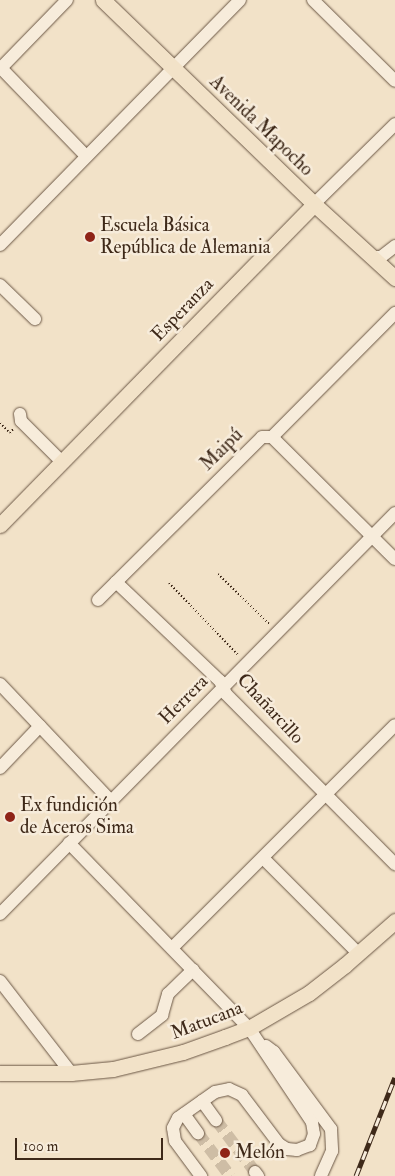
<!DOCTYPE html>
<meta charset="utf-8">
<style>
body{margin:0}
#map{position:relative;width:395px;height:1176px;overflow:hidden;background:#f2e2c8;font-family:"IM FELL Double Pica",serif}
div>[style]{position:absolute}
[style*='--x']{left:calc(var(--x)*1px);top:calc(var(--y)*1px);width:calc(var(--w)*1px);rotate:calc(var(--a)*1deg)}
.minor-tunnel>*{height:12px;margin-top:-6px;transform-origin:0;background:repeating-linear-gradient(90deg,#cebda5 0 12px,transparent 0 18px)}
.path>*{height:2px;margin-top:-1px;transform-origin:0;background:repeating-linear-gradient(90deg,#3e2919 0 1px,transparent 0 3.5px)}
.roads{filter:drop-shadow(0 0 1px #6b5745) drop-shadow(0 0 1px #6b5745)}
.minor>*{height:12px;margin:-6px;padding:0 6px;transform-origin:6px;border-radius:6px;background:#f7ecdb}
.major>*{height:15px;margin:-7.5px;padding:0 7.5px;transform-origin:7.5px;border-radius:7.5px;background:#f2e2c8}
.rail>*{height:5px;margin-top:-2.5px;transform-origin:0;background:repeating-linear-gradient(90deg,#f7ecdb 0 9px,#3e2919 0 18px);box-sizing:border-box;border-block:1px solid #3e2919}
.dots>*{width:14px;height:14px;translate:-50% -50%;box-sizing:border-box;border:2px solid #f7ecdb;border-radius:50%}
span{translate:-50% -50%;white-space:nowrap;text-align:center;line-height:1.15;-webkit-text-stroke:5px #f7ecdb;paint-order:stroke}
.street-label{font-size:19px;color:#3e2919}
.poi-label{font-size:19px;color:#3e2919}
.left{translate:0 -50%;text-align:left}
.scale{position:absolute;left:15px;top:1138px;width:148px;height:22px;box-sizing:border-box;border:2px solid #3e2919;border-top:0;padding-left:6px;font-size:15px;line-height:18px;white-space:nowrap;color:#3e2919;-webkit-text-stroke:4px #f7ecdb;paint-order:stroke}
</style>
<div id="map">
<div class="minor-tunnel">
<i style="--x:216;--y:1120;--w:65;--a:53.1"></i>
<i style="--x:198;--y:1133;--w:54;--a:53.3"></i>
</div>
<div class="path">
<i style="--x:0;--y:423;--w:14;--a:45"></i>
<i style="--x:10;--y:433;--w:6;--a:-51"></i>
<i style="--x:218;--y:574;--w:73;--a:44.4"></i>
<i style="--x:169;--y:583;--w:100;--a:46.2"></i>
</div>
<div class="roads">
<div class="minor">
<i style="--x:313;--y:0;--w:115;--a:44.6"></i>
<i style="--x:0;--y:67;--w:124;--a:46"></i>
<i style="--x:0;--y:69;--w:96;--a:-45.8"></i>
<i style="--x:314;--y:204;--w:114;--a:-44.6"></i>
<i style="--x:0;--y:245;--w:343;--a:-45.6"></i>
<i style="--x:372;--y:257;--w:9;--a:0"></i>
<i style="--x:381;--y:257;--w:18;--a:-38"></i>
<i style="--x:0;--y:285;--w:49;--a:44.2"></i>
<i style="--x:20;--y:414;--w:7;--a:82"></i>
<i style="--x:21;--y:421;--w:58;--a:45"></i>
<i style="--x:272;--y:437;--w:175;--a:-45.2"></i>
<i style="--x:272;--y:437;--w:173;--a:44.8"></i>
<i style="--x:116;--y:582;--w:144;--a:43.6"></i>
<i style="--x:220;--y:681;--w:14;--a:65"></i>
<i style="--x:226;--y:694;--w:240;--a:45.2"></i>
<i style="--x:98;--y:600;--w:231;--a:-44.8"></i>
<i style="--x:262;--y:437;--w:10;--a:0"></i>
<i style="--x:0;--y:684;--w:161;--a:46.5"></i>
<i style="--x:0;--y:768;--w:58;--a:-46.4"></i>
<i style="--x:69;--y:843;--w:258;--a:45.8"></i>
<i style="--x:249;--y:1028;--w:113;--a:56.2"></i>
<i style="--x:312;--y:1122;--w:12;--a:81"></i>
<i style="--x:314;--y:1134;--w:12;--a:110"></i>
<i style="--x:310;--y:1145;--w:14;--a:159"></i>
<i style="--x:297;--y:1150;--w:10;--a:-174"></i>
<i style="--x:287;--y:1149;--w:9;--a:-148"></i>
<i style="--x:279;--y:1144;--w:61;--a:-127.1"></i>
<i style="--x:242;--y:1095;--w:14;--a:-155"></i>
<i style="--x:229;--y:1089;--w:14;--a:168"></i>
<i style="--x:215;--y:1092;--w:45;--a:144.9"></i>
<i style="--x:178;--y:1118;--w:11;--a:117"></i>
<i style="--x:173;--y:1128;--w:13;--a:81"></i>
<i style="--x:175;--y:1141;--w:44;--a:53.4"></i>
<i style="--x:263;--y:858;--w:136;--a:45"></i>
<i style="--x:0;--y:914;--w:563;--a:-45.43"></i>
<i style="--x:172;--y:948;--w:315;--a:-45"></i>
<i style="--x:0;--y:981;--w:116;--a:52.3"></i>
<i style="--x:138;--y:1034;--w:31;--a:-38"></i>
<i style="--x:162;--y:1015;--w:22;--a:-74"></i>
<i style="--x:168;--y:994;--w:35;--a:-44"></i>
<i style="--x:266;--y:1046;--w:10;--a:37"></i>
<i style="--x:274;--y:1052;--w:96;--a:53.5"></i>
<i style="--x:331;--y:1129;--w:22;--a:87"></i>
<i style="--x:332;--y:1151;--w:27;--a:114"></i>
<i style="--x:202;--y:1101;--w:24;--a:54"></i>
<i style="--x:184;--y:1114;--w:24;--a:54"></i>
<i style="--x:255;--y:1172;--w:5;--a:53"></i>
</div>
<div class="major">
<i style="--x:103;--y:0;--w:293;--a:44"></i>
<i style="--x:314;--y:204;--w:110;--a:42.4"></i>
<i style="--x:0;--y:525;--w:449;--a:-45.6"></i>
<i style="--x:0;--y:1073;--w:71;--a:0"></i>
<i style="--x:71;--y:1073;--w:42;--a:-5.4"></i>
<i style="--x:113;--y:1069;--w:72;--a:-13.7"></i>
<i style="--x:183;--y:1052;--w:45;--a:-19.7"></i>
<i style="--x:225;--y:1037;--w:26;--a:-21"></i>
<i style="--x:249;--y:1028;--w:69;--a:-30.3"></i>
<i style="--x:309;--y:993;--w:46;--a:-37.9"></i>
<i style="--x:345;--y:965;--w:67;--a:-41.3"></i>
</div>
</div>
<div class="rail">
<i style="--x:356;--y:1176;--w:106;--a:-68.5"></i>
</div>
<div class="dots">
<i style="left:90px;top:237px;background:#8f2418"></i>
<i style="left:10px;top:817px;background:#8f2418"></i>
<i style="left:225px;top:1153px;background:#8f2418"></i>
</div>
<div class="street-label">
<span style="left:261px;top:126px;rotate:44deg">Avenida Mapocho</span>
<span style="left:183px;top:310px;rotate:-46deg">Esperanza</span>
<span style="left:222px;top:450px;rotate:-45deg">Maipú</span>
<span style="left:184px;top:700px;rotate:-45deg">Herrera</span>
<span style="left:270px;top:709px;rotate:47deg">Chañarcillo</span>
<span style="left:207px;top:1021px;rotate:-21deg">Matucana</span>
</div>
<div class="poi-label">
<span class="left" style="left:100px;top:237px">Escuela Básica<br>República de Alemania</span>
<span class="left" style="left:20px;top:817px">Ex fundición<br>de Aceros Sima</span>
<span class="left" style="left:235px;top:1153px">Melón</span>
</div>
<div class="scale">100 m</div>
</div>
